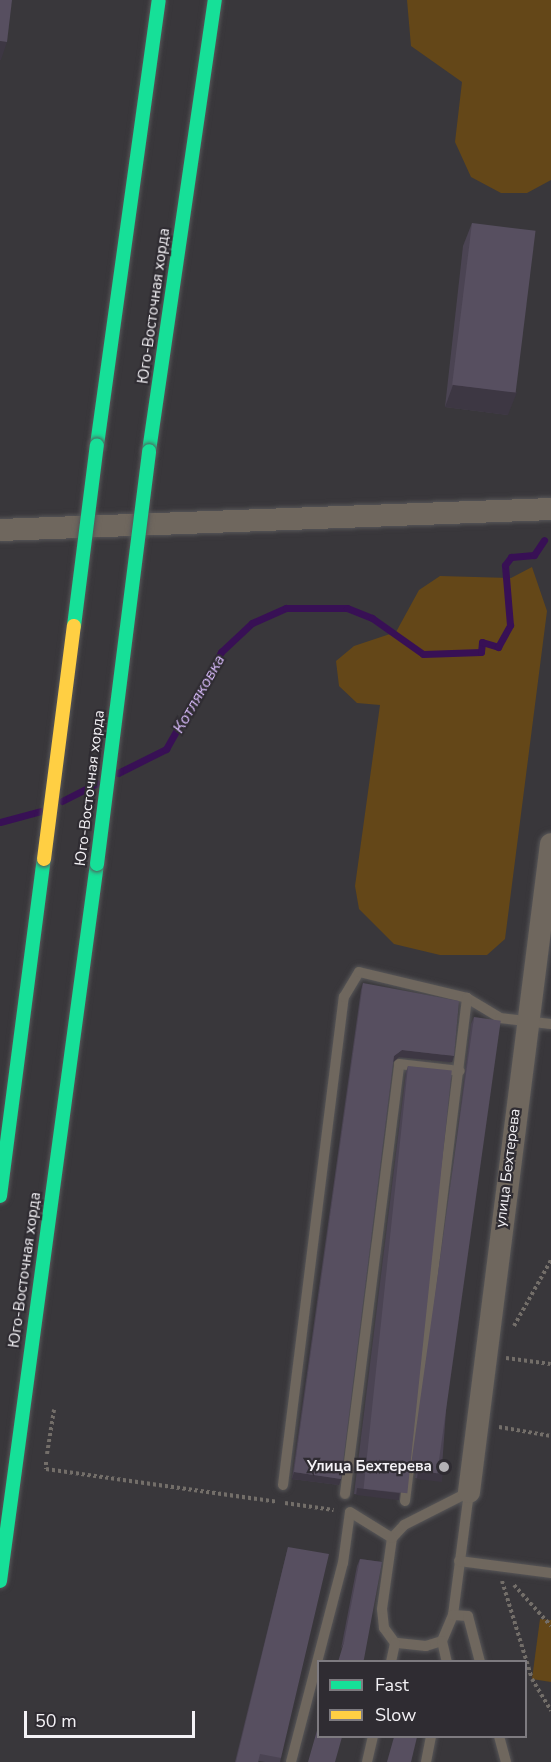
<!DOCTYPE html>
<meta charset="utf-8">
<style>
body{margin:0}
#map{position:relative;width:551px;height:1762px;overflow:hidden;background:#39373b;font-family:"Nunito Sans",sans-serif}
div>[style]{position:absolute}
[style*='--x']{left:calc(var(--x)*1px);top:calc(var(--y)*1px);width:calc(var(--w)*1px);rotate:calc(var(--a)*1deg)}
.green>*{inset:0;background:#644718}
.stream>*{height:7px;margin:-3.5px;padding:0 3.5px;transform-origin:3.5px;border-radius:3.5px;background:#381055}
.path>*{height:4px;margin-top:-2px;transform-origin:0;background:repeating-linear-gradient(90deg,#736e69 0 3px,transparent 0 6px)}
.roads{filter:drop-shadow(0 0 2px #575658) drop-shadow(0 0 2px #575658)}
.lane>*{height:10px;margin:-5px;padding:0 5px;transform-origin:5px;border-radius:5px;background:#6f675e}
.street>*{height:22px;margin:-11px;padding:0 11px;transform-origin:11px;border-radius:11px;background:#6f675e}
.fast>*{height:14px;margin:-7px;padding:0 7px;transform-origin:7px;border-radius:7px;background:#16e098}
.bridges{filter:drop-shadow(0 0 2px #575658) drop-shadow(0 0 2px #575658)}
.fast-bridge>*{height:14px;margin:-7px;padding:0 7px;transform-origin:7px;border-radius:7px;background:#16e098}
.slow-bridge>*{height:14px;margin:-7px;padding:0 7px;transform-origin:7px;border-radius:7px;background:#ffcf43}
.wall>*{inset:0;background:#4b4453}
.shaded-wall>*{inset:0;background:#3d3743;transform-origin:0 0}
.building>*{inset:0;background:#574f60;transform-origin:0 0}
.dots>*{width:16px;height:16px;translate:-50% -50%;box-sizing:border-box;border:3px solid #2f2c32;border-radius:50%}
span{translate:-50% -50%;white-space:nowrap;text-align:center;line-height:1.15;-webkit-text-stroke:4.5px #2f2c32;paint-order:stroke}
.street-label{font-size:15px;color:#f4f2f6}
.poi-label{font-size:15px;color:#f4f2f6;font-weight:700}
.right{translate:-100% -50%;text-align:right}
.water-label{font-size:16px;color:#dabcfd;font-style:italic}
.legend{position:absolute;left:317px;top:1660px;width:210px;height:78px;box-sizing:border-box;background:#2f2c32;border:2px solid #7e7b80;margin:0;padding:8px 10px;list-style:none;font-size:18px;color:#f4f2f6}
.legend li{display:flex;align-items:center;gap:12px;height:30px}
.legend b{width:30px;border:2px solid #7e7b80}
.scale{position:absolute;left:24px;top:1711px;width:171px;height:27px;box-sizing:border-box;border:3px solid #f4f2f6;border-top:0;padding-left:8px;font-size:18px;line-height:21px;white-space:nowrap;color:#f4f2f6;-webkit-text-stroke:4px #2f2c32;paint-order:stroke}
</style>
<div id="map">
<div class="green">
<i style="clip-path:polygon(407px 0,551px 0,551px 180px,527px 193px,501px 193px,471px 177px,455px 142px,462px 82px,411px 46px)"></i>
<i style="clip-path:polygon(532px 567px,547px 611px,505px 939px,487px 955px,440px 955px,394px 944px,359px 909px,355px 886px,380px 705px,357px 703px,339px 686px,336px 661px,354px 646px,396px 632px,419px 590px,440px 576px,511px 578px)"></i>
<i style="clip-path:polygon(540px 1619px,551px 1620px,551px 1682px,532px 1679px)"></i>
</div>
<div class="stream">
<i style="--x:118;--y:773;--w:54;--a:-26.6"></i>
<i style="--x:166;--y:749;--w:112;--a:-60.4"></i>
<i style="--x:221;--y:652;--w:42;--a:-43.1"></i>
<i style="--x:252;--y:623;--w:37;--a:-24"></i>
<i style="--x:286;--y:608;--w:61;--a:0"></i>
<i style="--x:347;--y:608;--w:27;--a:22"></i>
<i style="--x:372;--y:618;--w:62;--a:35.2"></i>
<i style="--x:423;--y:654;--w:58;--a:-2"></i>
<i style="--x:481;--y:652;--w:10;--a:-84"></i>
<i style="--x:482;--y:642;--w:17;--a:17"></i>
<i style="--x:498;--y:647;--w:25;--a:-61"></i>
<i style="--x:510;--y:625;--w:60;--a:-94.8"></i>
<i style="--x:505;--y:565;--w:10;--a:-53"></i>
<i style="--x:511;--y:557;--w:23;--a:-5"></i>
<i style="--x:534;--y:555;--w:18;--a:-56"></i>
<i style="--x:62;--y:801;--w:39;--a:-27"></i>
<i style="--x:0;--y:822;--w:42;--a:-15"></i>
</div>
<div class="path">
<i style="--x:514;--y:1326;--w:76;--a:-60.7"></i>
<i style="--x:506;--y:1358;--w:45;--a:7.6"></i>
<i style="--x:499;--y:1427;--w:53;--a:9.8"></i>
<i style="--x:47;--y:1454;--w:45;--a:-81"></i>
<i style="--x:46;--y:1462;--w:7;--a:90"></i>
<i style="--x:46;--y:1469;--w:233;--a:8.1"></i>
<i style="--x:285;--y:1503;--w:49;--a:8.1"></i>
<i style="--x:502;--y:1581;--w:102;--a:73"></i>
<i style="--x:532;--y:1679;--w:37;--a:59"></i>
<i style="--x:514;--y:1585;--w:55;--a:47.9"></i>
</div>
<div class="roads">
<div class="lane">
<i style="--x:283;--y:1485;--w:492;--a:-82.9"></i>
<i style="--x:344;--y:997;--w:29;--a:-59"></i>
<i style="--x:359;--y:972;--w:111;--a:13.5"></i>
<i style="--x:467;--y:998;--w:39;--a:31"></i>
<i style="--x:500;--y:1018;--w:51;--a:6.7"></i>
<i style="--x:469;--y:1492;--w:124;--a:97.4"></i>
<i style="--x:453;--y:1615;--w:28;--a:113"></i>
<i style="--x:442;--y:1641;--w:17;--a:163"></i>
<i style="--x:426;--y:1646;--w:31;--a:-174"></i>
<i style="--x:395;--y:1643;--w:19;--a:-126"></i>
<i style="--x:384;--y:1628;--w:19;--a:-96"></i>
<i style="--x:382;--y:1609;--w:72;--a:-82"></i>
<i style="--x:392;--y:1538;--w:18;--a:-47"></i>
<i style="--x:404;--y:1525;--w:73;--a:-26.9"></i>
<i style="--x:345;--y:1494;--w:433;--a:-82.8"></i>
<i style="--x:399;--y:1064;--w:61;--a:6.5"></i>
<i style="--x:405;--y:1501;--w:507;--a:-82.97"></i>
<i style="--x:459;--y:1561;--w:93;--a:7.4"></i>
<i style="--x:453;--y:1615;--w:15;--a:4"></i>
<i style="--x:468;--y:1616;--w:48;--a:75.4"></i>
<i style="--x:442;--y:1641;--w:22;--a:77"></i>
<i style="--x:391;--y:1662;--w:19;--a:-78"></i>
<i style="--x:499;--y:1736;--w:27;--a:75"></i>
<i style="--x:291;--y:1762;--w:206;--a:-75.4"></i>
<i style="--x:343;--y:1563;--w:51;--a:-82.2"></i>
<i style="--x:350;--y:1512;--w:49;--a:31.8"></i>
<i style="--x:367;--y:1762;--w:27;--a:-77"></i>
<i style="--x:426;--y:1762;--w:26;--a:-79"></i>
</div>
<div class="street">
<i style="--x:0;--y:530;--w:551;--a:-2.18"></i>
<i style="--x:469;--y:1492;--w:653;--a:-82.79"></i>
</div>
<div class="fast">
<i style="--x:97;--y:445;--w:449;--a:-82.1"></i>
<i style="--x:149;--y:451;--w:456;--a:-81.7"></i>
<i style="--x:0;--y:1196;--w:340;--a:-82.6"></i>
<i style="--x:0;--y:1581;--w:724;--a:-82.3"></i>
</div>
</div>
<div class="bridges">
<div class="fast-bridge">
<i style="--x:74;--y:626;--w:182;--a:-82.8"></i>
<i style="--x:97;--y:864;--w:416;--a:-82.8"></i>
</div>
<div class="slow-bridge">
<i style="--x:44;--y:859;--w:235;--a:-82.7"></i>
</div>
</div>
<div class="wall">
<i style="clip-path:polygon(472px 223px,508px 415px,445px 407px,463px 246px)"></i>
<i style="clip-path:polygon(363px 983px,452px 1062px,399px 1057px,393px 1062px,339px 1485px,292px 1479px,361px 990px)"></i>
<i style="clip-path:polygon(474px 1017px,441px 1481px,415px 1478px,471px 1024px)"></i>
<i style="clip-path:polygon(408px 1066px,400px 1493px,398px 1499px,354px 1494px,406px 1072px)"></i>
<i style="clip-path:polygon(288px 1547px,281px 1758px,280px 1762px,265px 1762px,259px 1761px,258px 1762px,235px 1762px)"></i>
<i style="clip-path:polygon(360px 1559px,382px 1562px,341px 1649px,357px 1566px)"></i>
</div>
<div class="shaded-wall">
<i style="clip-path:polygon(0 41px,7px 42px,1px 60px,0 60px)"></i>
<i style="clip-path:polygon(453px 385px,517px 392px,508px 415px,445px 407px)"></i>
<i style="clip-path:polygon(402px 1050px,454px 1056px,452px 1062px,399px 1057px,392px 1063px,394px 1056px)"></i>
<i style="left:418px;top:1471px;width:25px;height:8px;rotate:7deg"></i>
<i style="clip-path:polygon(294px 1472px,341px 1479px,339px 1485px,292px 1479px)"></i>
<i style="left:357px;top:1488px;width:43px;height:7px;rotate:7deg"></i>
</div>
<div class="building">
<i style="clip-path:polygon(0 0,12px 0,7px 42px,0 41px)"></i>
<i style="left:472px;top:223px;width:64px;height:163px;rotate:7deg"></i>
<i style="clip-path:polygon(363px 983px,459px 1001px,454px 1056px,402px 1050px,394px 1056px,341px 1479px,294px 1472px)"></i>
<i style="left:474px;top:1017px;width:27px;height:457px;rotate:8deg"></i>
<i style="left:408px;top:1066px;width:44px;height:425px;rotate:6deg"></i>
<i style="clip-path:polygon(288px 1547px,329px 1554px,281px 1758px,260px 1754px,258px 1762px,236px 1762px)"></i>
<i style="clip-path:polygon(360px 1559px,382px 1562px,364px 1659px,363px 1662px,338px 1662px,344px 1642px)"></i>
<i style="clip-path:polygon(318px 1727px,318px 1737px,342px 1737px,335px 1762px,308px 1762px)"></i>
<i style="clip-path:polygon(394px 1737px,417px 1737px,411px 1762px,387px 1762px)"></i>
</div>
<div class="dots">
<i style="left:444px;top:1467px;background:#b3b1b5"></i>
</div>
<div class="street-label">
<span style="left:154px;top:306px;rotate:-82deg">Юго-Восточная хорда</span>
<span style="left:90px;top:788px;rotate:-83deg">Юго-Восточная хорда</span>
<span style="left:508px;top:1168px;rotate:-83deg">улица Бехтерева</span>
<span style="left:25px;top:1270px;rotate:-82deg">Юго-Восточная хорда</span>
</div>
<div class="poi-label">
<span class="right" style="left:432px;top:1467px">Улица Бехтерева</span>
</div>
<div class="water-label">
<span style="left:199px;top:694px;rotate:-60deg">Котляковка</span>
</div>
<ul class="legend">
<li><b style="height:8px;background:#16e098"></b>Fast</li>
<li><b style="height:8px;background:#ffcf43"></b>Slow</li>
</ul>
<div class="scale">50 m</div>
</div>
